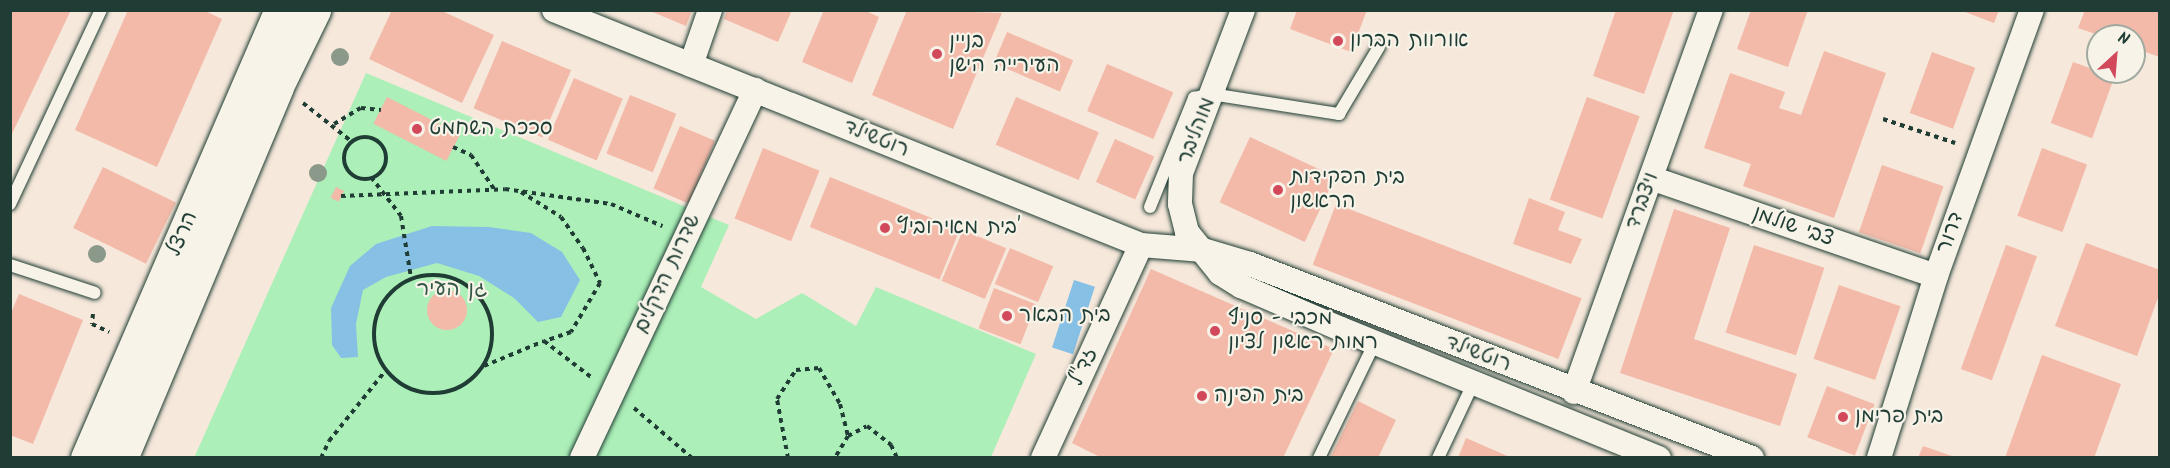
<!DOCTYPE html>
<meta charset="utf-8">
<style>
body{margin:0}
#map{position:relative;width:2170px;height:468px;overflow:hidden;background:#f6e8db;font-family:Kalam,"Playpen Sans Hebrew",sans-serif}
div>[style]{position:absolute}
[style*='--x']{left:calc(var(--x)*1px);top:calc(var(--y)*1px);width:calc(var(--w)*1px);rotate:calc(var(--a)*1deg)}
.green>*{inset:0;background:#acefb8}
.water>*{inset:0;background:#87c0e5;transform-origin:0 0}
.building>*{inset:0;background:#f3baa9;transform-origin:0 0}
.round{border-radius:50%}
.path>*{height:4px;margin-top:-2px;transform-origin:0;background:repeating-linear-gradient(90deg,#1f3d34 0 4.5px,transparent 0 9px)}
.path>.ring{margin:-2px;padding:0;box-sizing:content-box;background:none;border:4px solid #1f3d34;border-radius:50%}
.roads{filter:drop-shadow(0 0 2px #1f3d34) drop-shadow(0 0 2px #1f3d34)}
.lane>*{height:12px;margin:-6px;padding:0 6px;transform-origin:6px;border-radius:6px;background:#f7f3e8}
.street>*{height:24px;margin:-12px;padding:0 12px;transform-origin:12px;border-radius:12px;background:#f7f3e8}
.primary>*{height:33px;margin:-16.5px;padding:0 16.5px;transform-origin:16.5px;border-radius:16.5px;background:#f7f3e8}
.trees>*{width:18px;height:18px;margin:-9px;border-radius:50%;background:#8b998a}
.dots>*{width:16px;height:16px;translate:-50% -50%;box-sizing:border-box;border:3px solid #f7f3e8;border-radius:50%}
span{translate:-50% -50%;white-space:nowrap;text-align:center;line-height:1.15;-webkit-text-stroke:4.5px #f7f3e8;paint-order:stroke}
.poi-label{font-size:21px;color:#1f3d34}
.left{translate:0 -50%;text-align:left}
.street-label{font-size:21px;color:#1f3d34}
.park-label{font-size:21px;color:#345848}
.frame{position:absolute;inset:0;border:12px solid #1f3d34;pointer-events:none}
.north{position:absolute;left:2086px;top:24px;width:60px;height:60px;box-sizing:border-box;background:#f7f3e8;border:2px solid #a1aaa0;border-radius:50%;rotate:26deg;font-size:16px;font-weight:700;line-height:24px;text-align:center;color:#1f3d34}
.north::after{content:'';display:block;margin:auto;width:21px;height:27px;background:#d1495b;clip-path:polygon(50% 0,100% 100%,50% 72%,0 100%)}
</style>
<div id="map">
<div class="green">
<i style="clip-path:polygon(366px 73px,729px 225px,701px 287px,756px 319px,802px 293px,856px 326px,876px 287px,1036px 354px,991px 457px,194px 458px)"></i>
</div>
<div class="water">
<i style="clip-path:polygon(432px 226px,489px 227px,531px 233px,562px 252px,580px 280px,561px 317px,538px 322px,514px 298px,479px 276px,437px 263px,386px 277px,363px 290px,356px 324px,358px 357px,341px 358px,332px 345px,331px 308px,350px 266px,376px 244px)"></i>
<i style="left:1074px;top:280px;width:22px;height:71px;rotate:18deg"></i>
</div>
<div class="building">
<i style="clip-path:polygon(10px 10px,71px 10px,10px 138px)"></i>
<i style="clip-path:polygon(128px 10px,203px 10px,222px 19px,157px 167px,75px 130px)"></i>
<i style="clip-path:polygon(392px 10px,440px 10px,494px 35px,462px 103px,369px 59px)"></i>
<i style="clip-path:polygon(648px 10px,692px 10px,686px 26px)"></i>
<i style="clip-path:polygon(727px 10px,792px 10px,778px 42px,724px 19px)"></i>
<i style="clip-path:polygon(824px 10px,864px 10px,879px 17px,852px 83px,802px 62px)"></i>
<i style="clip-path:polygon(907px 10px,1002px 13px,953px 129px,872px 95px)"></i>
<i style="clip-path:polygon(1297px 10px,1367px 10px,1351px 52px,1290px 29px)"></i>
<i style="clip-path:polygon(1616px 10px,1674px 10px,1644px 94px,1593px 76px)"></i>
<i style="clip-path:polygon(1751px 10px,1808px 10px,1788px 67px,1737px 49px)"></i>
<i style="clip-path:polygon(1960px 10px,1999px 10px,1994px 23px)"></i>
<i style="clip-path:polygon(2085px 10px,2160px 10px,2160px 57px,2134px 48px,2134px 36px,2101px 36px,2078px 28px)"></i>
<i style="left:1007px;top:32px;width:72px;height:34px;rotate:23deg"></i>
<i style="left:502px;top:41px;width:75px;height:73px;rotate:23deg"></i>
<i style="clip-path:polygon(1824px 51px,1886px 73px,1834px 218px,1743px 186px,1751px 164px,1704px 148px,1730px 73px,1785px 92px,1779px 108px,1801px 115px)"></i>
<i style="left:1932px;top:52px;width:46px;height:65px;rotate:20deg"></i>
<i style="left:2073px;top:62px;width:44px;height:65px;rotate:20deg"></i>
<i style="left:1107px;top:64px;width:72px;height:51px;rotate:23deg"></i>
<i style="left:574px;top:78px;width:53px;height:67px;rotate:23deg"></i>
<i style="left:630px;top:95px;width:50px;height:63px;rotate:22deg"></i>
<i style="left:387px;top:97px;width:82px;height:30px;rotate:27deg"></i>
<i style="left:1016px;top:97px;width:90px;height:52px;rotate:23deg"></i>
<i style="left:1587px;top:97px;width:56px;height:109px;rotate:20deg"></i>
<i style="left:680px;top:126px;width:38px;height:68px;rotate:23deg"></i>
<i style="left:1250px;top:137px;width:94px;height:72px;rotate:25deg"></i>
<i style="left:1115px;top:139px;width:43px;height:47px;rotate:24deg"></i>
<i style="left:763px;top:148px;width:61px;height:76px;rotate:22deg"></i>
<i style="left:2042px;top:148px;width:48px;height:72px;rotate:20deg"></i>
<i style="left:1882px;top:165px;width:65px;height:71px;rotate:19deg"></i>
<i style="left:103px;top:167px;width:81px;height:68px;rotate:26deg"></i>
<i style="left:830px;top:177px;width:140px;height:54px;rotate:22deg"></i>
<i style="left:336px;top:187px;width:9px;height:12px;rotate:27deg"></i>
<i style="clip-path:polygon(1529px 198px,1565px 212px,1558px 230px,1582px 239px,1571px 264px,1513px 244px)"></i>
<i style="left:1336px;top:204px;width:263px;height:65px;rotate:21deg"></i>
<i style="clip-path:polygon(1674px 209px,1730px 228px,1694px 339px,1797px 374px,1780px 426px,1620px 373px)"></i>
<i style="left:963px;top:230px;width:47px;height:55px;rotate:23deg"></i>
<i style="clip-path:polygon(2086px 243px,2160px 270px,2160px 292px,2137px 356px,2055px 326px)"></i>
<i style="left:1754px;top:245px;width:74px;height:92px;rotate:18deg"></i>
<i style="left:2006px;top:245px;width:33px;height:132px;rotate:20deg"></i>
<i style="left:1010px;top:248px;width:47px;height:39px;rotate:23deg"></i>
<i style="clip-path:polygon(1151px 269px,1334px 349px,1283px 458px,1102px 458px,1072px 443px)"></i>
<i style="left:1839px;top:285px;width:65px;height:78px;rotate:19deg"></i>
<i style="left:994px;top:288px;width:45px;height:43px;rotate:21deg"></i>
<i class="round" style="left:427px;top:290px;width:40px;height:40px"></i>
<i style="clip-path:polygon(19px 294px,83px 320px,33px 444px,10px 435px,10px 315px)"></i>
<i style="clip-path:polygon(2042px 355px,2121px 384px,2094px 458px,2005px 458px)"></i>
<i style="left:1827px;top:386px;width:51px;height:55px;rotate:21deg"></i>
<i style="clip-path:polygon(1358px 401px,1396px 420px,1378px 458px,1330px 458px)"></i>
<i style="clip-path:polygon(1466px 438px,1512px 458px,1458px 458px)"></i>
<i style="clip-path:polygon(1923px 446px,1955px 457px,1955px 458px,1918px 458px)"></i>
</div>
<div class="path">
<i style="--x:303;--y:103;--w:61;--a:38.4"></i>
<i style="--x:1883;--y:119;--w:76;--a:18.4"></i>
<i style="--x:334;--y:124;--w:31;--a:-31"></i>
<i style="--x:361;--y:108;--w:20;--a:6"></i>
<i class="ring" style="left:344px;top:137px;width:38px;height:38px"></i>
<i style="--x:453;--y:147;--w:20;--a:24"></i>
<i style="--x:471;--y:155;--w:41;--a:55.9"></i>
<i style="--x:371;--y:177;--w:49;--a:52.4"></i>
<i style="--x:401;--y:216;--w:63;--a:80.8"></i>
<i style="--x:521;--y:192;--w:47;--a:32"></i>
<i style="--x:561;--y:217;--w:38;--a:55"></i>
<i style="--x:583;--y:248;--w:39;--a:64"></i>
<i style="--x:600;--y:283;--w:57;--a:120.6"></i>
<i style="--x:571;--y:332;--w:28;--a:161"></i>
<i style="--x:341;--y:196;--w:164;--a:-2.4"></i>
<i style="--x:505;--y:189;--w:107;--a:8.1"></i>
<i style="--x:611;--y:204;--w:56;--a:23.3"></i>
<i class="ring" style="left:374px;top:275px;width:114px;height:114px"></i>
<i style="--x:93;--y:314;--w:10;--a:96"></i>
<i style="--x:92;--y:324;--w:19;--a:25"></i>
<i style="--x:484;--y:366;--w:65;--a:-22.6"></i>
<i style="--x:544;--y:341;--w:59;--a:37.5"></i>
<i style="--x:634;--y:408;--w:77;--a:40.8"></i>
<i style="--x:848;--y:436;--w:21;--a:-28"></i>
<i style="--x:867;--y:426;--w:31;--a:38"></i>
<i style="--x:891;--y:445;--w:14;--a:65"></i>
<i style="--x:321;--y:458;--w:19;--a:-65"></i>
<i style="--x:329;--y:441;--w:91;--a:-51.2"></i>
<i style="--x:788;--y:458;--w:60;--a:-100.6"></i>
<i style="--x:777;--y:399;--w:35;--a:-57"></i>
<i style="--x:796;--y:370;--w:23;--a:-5"></i>
<i style="--x:819;--y:368;--w:42;--a:59.7"></i>
<i style="--x:840;--y:404;--w:33;--a:76"></i>
<i style="--x:848;--y:436;--w:26;--a:121"></i>
</div>
<div class="roads">
<div class="lane">
<i style="--x:10;--y:204;--w:214;--a:-64.9"></i>
<i style="--x:1150;--y:207;--w:118;--a:-68"></i>
<i style="--x:1194;--y:98;--w:17;--a:-13"></i>
<i style="--x:1211;--y:94;--w:130;--a:8.9"></i>
<i style="--x:1339;--y:114;--w:78;--a:-59.2"></i>
<i style="--x:10;--y:265;--w:89;--a:18.2"></i>
<i style="--x:1319;--y:458;--w:129;--a:-64.2"></i>
<i style="--x:1438;--y:458;--w:84;--a:-64.7"></i>
</div>
<div class="street">
<i style="--x:554;--y:10;--w:632;--a:21.82"></i>
<i style="--x:1141;--y:245;--w:62;--a:4.6"></i>
<i style="--x:1203;--y:250;--w:49;--a:16.6"></i>
<i style="--x:1250;--y:264;--w:538;--a:21.13"></i>
<i style="--x:1243;--y:10;--w:174;--a:110.8"></i>
<i style="--x:1181;--y:173;--w:31;--a:92"></i>
<i style="--x:1180;--y:204;--w:29;--a:76"></i>
<i style="--x:1187;--y:232;--w:53;--a:51.2"></i>
<i style="--x:1220;--y:273;--w:25;--a:32"></i>
<i style="--x:1241;--y:286;--w:109;--a:23.3"></i>
<i style="--x:1341;--y:329;--w:343;--a:22.1"></i>
<i style="--x:691;--y:65;--w:58;--a:-70.9"></i>
<i style="--x:1651;--y:178;--w:301;--a:19"></i>
<i style="--x:1574;--y:392;--w:406;--a:-70.3"></i>
<i style="--x:582;--y:458;--w:407;--a:-64.8"></i>
<i style="--x:1043;--y:458;--w:234;--a:-65.3"></i>
<i style="--x:1879;--y:458;--w:191;--a:-72.6"></i>
<i style="--x:1936;--y:276;--w:283;--a:-70.2"></i>
</div>
<div class="primary">
<i style="--x:87;--y:458;--w:488;--a:-66.6"></i>
<i style="--x:121;--y:458;--w:403;--a:-67.2"></i>
<i style="--x:277;--y:86;--w:85;--a:-64"></i>
</div>
</div>
<div class="trees">
<i style="left:340px;top:57px"></i>
<i style="left:318px;top:173px"></i>
<i style="left:97px;top:254px"></i>
</div>
<div class="dots">
<i style="left:1338px;top:41px;background:#d1495b"></i>
<i style="left:937px;top:54px;background:#d1495b"></i>
<i style="left:417px;top:129px;background:#d1495b"></i>
<i style="left:1278px;top:190px;background:#d1495b"></i>
<i style="left:885px;top:228px;background:#d1495b"></i>
<i style="left:1007px;top:316px;background:#d1495b"></i>
<i style="left:1215px;top:331px;background:#d1495b"></i>
<i style="left:1202px;top:396px;background:#d1495b"></i>
<i style="left:1843px;top:417px;background:#d1495b"></i>
</div>
<div class="poi-label">
<span class="left" style="left:1350px;top:41px">אורוות הברון</span>
<span class="left" style="left:949px;top:54px">בניין<br>העירייה הישן</span>
<span class="left" style="left:429px;top:129px">סככת השחמט</span>
<span class="left" style="left:1290px;top:190px">בית הפקידות<br>הראשון</span>
<span class="left" style="left:897px;top:228px">בית מאירוביץ'</span>
<span class="left" style="left:1019px;top:316px">בית הבאר</span>
<span class="left" style="left:1228px;top:331px">מכבי - סניף<br>רמות ראשון לציון</span>
<span class="left" style="left:1214px;top:396px">בית הפינה</span>
<span class="left" style="left:1855px;top:417px">בית פרימן</span>
</div>
<div class="street-label">
<span style="left:1197px;top:131px;rotate:-69deg">מוהליבר</span>
<span style="left:876px;top:139px;rotate:22deg">רוטשילד</span>
<span style="left:1643px;top:201px;rotate:-70deg">ויצברד</span>
<span style="left:1793px;top:227px;rotate:19deg">צבי שולמן</span>
<span style="left:1951px;top:233px;rotate:-70deg">דרור</span>
<span style="left:183px;top:234px;rotate:-66deg">הרצל</span>
<span style="left:668px;top:274px;rotate:-65deg">שדרות הדקלים</span>
<span style="left:1478px;top:354px;rotate:21deg">רוטשילד</span>
<span style="left:1084px;top:367px;rotate:-65deg">זד"ל</span>
</div>
<div class="park-label">
<span style="left:452px;top:290px">גן העיר</span>
</div>
<div class="frame"></div>
<div class="north">N</div>
</div>
